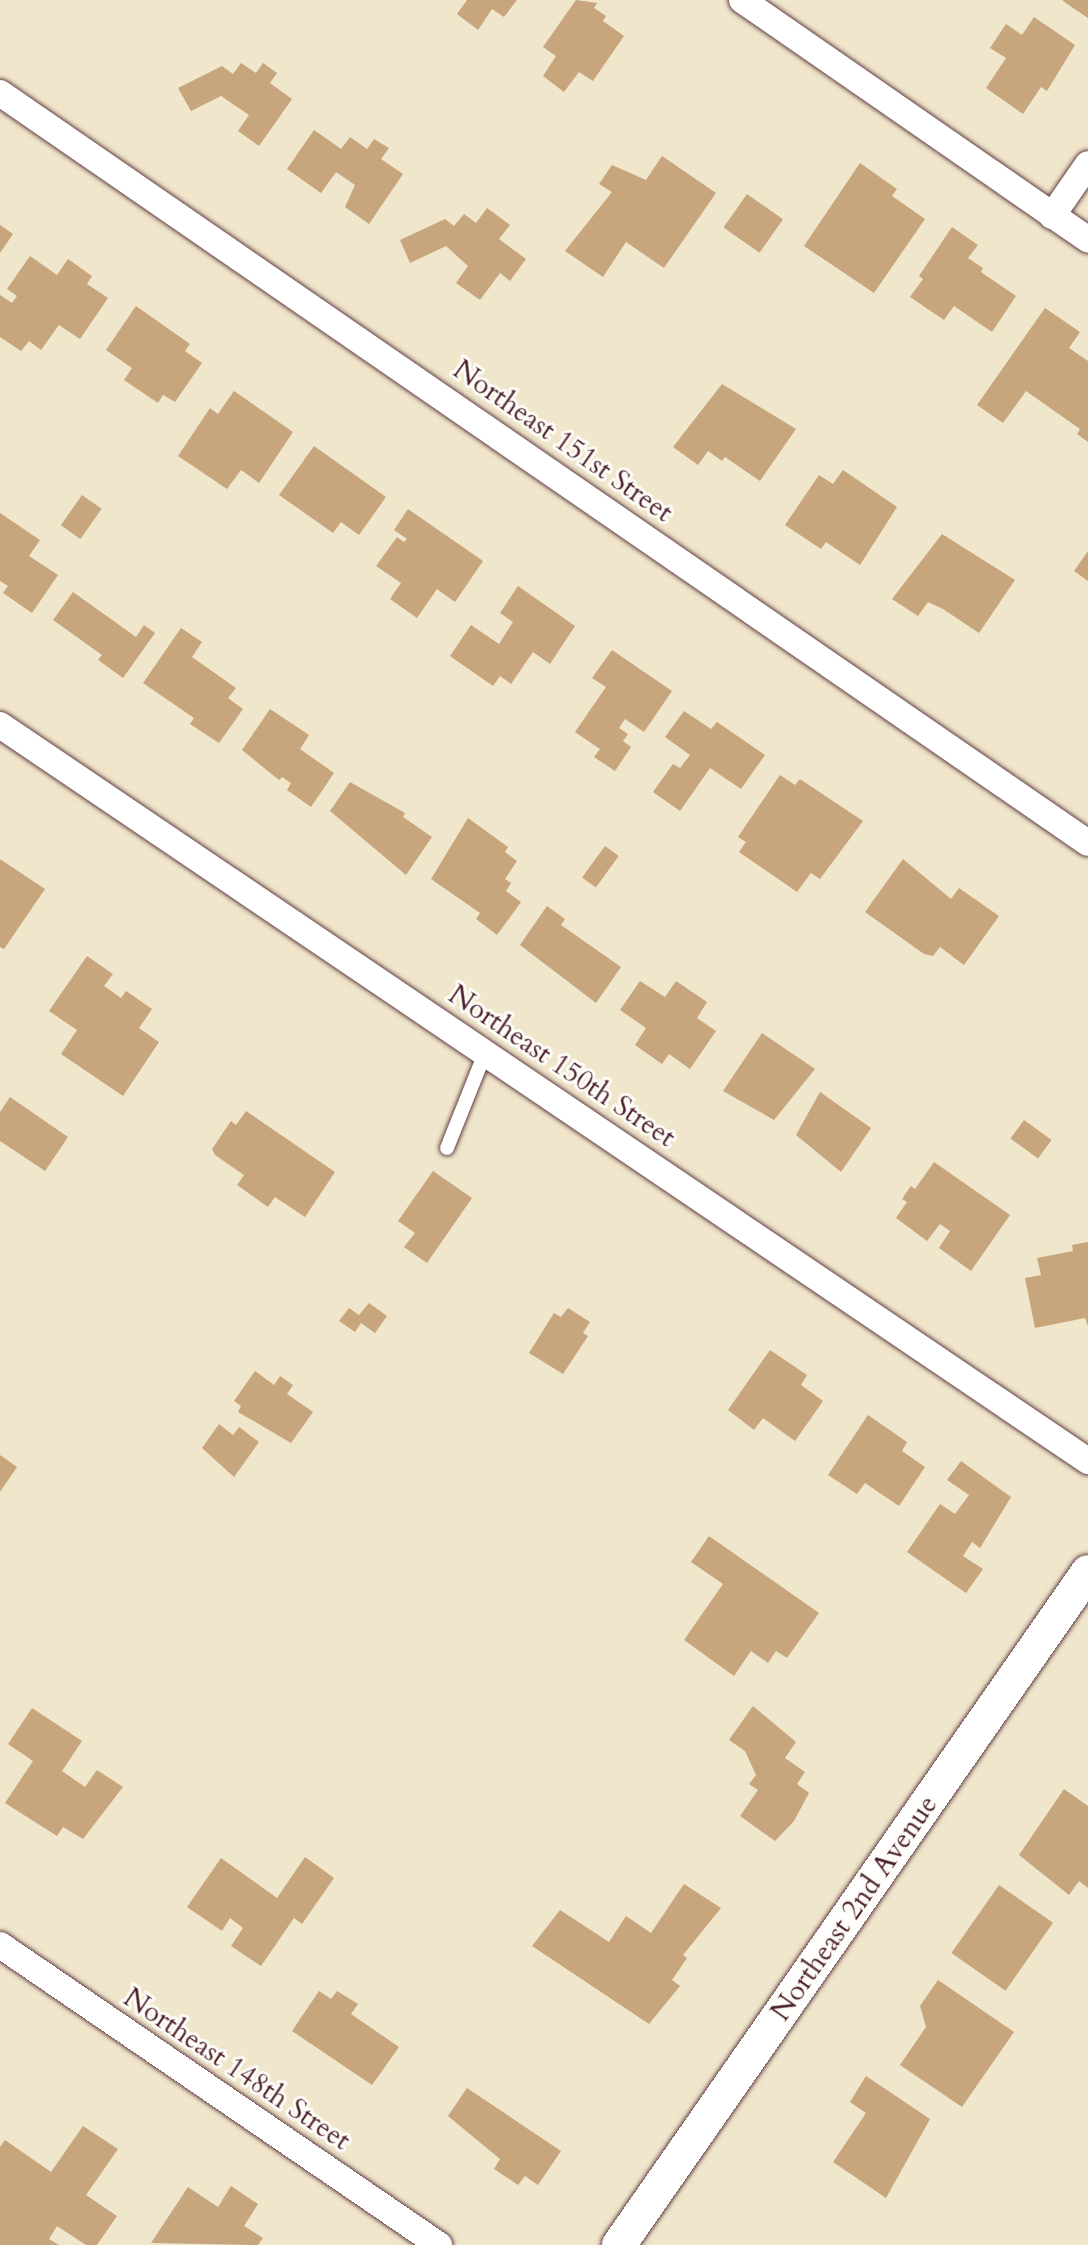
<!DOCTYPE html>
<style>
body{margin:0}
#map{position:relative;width:1088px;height:2245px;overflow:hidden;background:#f0e6cb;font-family:Cardo,serif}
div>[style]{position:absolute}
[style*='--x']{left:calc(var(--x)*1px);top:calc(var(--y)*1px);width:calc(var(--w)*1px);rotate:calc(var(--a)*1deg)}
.building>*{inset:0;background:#c7a57d;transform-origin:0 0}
.roads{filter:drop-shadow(0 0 2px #633d43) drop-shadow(0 0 2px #633d43)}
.service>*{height:14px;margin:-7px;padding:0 7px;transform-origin:7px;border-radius:7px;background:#fff}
.minor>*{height:26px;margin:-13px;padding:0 13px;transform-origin:13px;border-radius:13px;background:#fff}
.tertiary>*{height:34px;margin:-17px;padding:0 17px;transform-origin:17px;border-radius:17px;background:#fff}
span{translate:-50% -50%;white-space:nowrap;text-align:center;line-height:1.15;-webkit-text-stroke:6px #fdfcf7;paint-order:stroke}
.street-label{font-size:28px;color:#4a1f2b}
</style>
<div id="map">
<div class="building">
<i style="clip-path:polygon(467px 0,517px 0,504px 17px,492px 9px,478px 30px,457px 14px)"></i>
<i style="clip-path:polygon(576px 0,597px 3px,594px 8px,606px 16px,603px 21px,624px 36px,593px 81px,579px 72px,564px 92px,543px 76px,556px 56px,543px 47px)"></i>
<i style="clip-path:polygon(1062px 0,1088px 0,1088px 18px,1070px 6px)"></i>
<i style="clip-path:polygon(1034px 17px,1075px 45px,1047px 91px,1041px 87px,1023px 114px,986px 88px,1006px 58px,990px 48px,1006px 24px,1022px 35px)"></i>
<i style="clip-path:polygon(241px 63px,256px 73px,263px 63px,277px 73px,270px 83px,292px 99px,259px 146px,238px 131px,249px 115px,221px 96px,191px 111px,178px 88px,222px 66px,233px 74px)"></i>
<i style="clip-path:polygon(314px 130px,341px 149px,350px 137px,367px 149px,374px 139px,389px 148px,381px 159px,403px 174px,369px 224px,345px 207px,355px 185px,336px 172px,321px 193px,287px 169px)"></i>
<i style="clip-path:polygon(662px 156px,716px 193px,664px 268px,626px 242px,603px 277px,565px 251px,612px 192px,599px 184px,612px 165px,646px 180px)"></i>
<i style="clip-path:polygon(860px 163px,897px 189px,892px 196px,925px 219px,874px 293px,804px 246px)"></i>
<i style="left:747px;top:194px;width:44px;height:41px;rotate:35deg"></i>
<i style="clip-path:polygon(487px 208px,510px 225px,499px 239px,526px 259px,510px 281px,500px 273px,480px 300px,456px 283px,468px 266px,446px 246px,410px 263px,400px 240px,445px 219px,454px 226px,464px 214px,476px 223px)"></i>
<i style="clip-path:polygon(0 225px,13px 234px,0 253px)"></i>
<i style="clip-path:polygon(952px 227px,978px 245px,968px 258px,983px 268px,981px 272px,1016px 296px,992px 332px,954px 306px,944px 320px,910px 297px,923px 279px,919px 276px)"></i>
<i style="clip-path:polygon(30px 256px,57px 275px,68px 259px,92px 276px,87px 284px,108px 298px,80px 339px,59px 325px,41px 350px,29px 341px,21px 351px,0 337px,0 295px,12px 303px,17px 296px,7px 289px)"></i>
<i style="clip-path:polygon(136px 306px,190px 344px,185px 351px,202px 363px,175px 402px,163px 395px,158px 403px,124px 380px,132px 368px,106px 350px)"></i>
<i style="clip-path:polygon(1045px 308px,1080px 332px,1069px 348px,1088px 361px,1088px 442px,1077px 434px,1080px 429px,1026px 391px,1003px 423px,977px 405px)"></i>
<i style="clip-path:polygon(722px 384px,796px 429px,760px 481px,725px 457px,722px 461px,708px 451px,698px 465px,673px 447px)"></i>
<i style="clip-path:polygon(234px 391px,293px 432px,259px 483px,241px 470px,227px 489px,178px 456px,210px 408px,218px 414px)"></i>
<i style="clip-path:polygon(314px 446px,386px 497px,359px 535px,341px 522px,333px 533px,279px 495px)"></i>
<i style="clip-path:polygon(843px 470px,897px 507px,860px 565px,826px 542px,821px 549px,785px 525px,819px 475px,833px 484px)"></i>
<i style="left:82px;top:495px;width:24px;height:37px;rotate:35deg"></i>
<i style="clip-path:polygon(408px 509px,483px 561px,455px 602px,437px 589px,417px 618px,390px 599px,401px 583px,376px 566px,397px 537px,404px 542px,407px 539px,394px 530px)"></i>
<i style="clip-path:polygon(0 513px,40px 540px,29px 556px,58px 575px,32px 613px,3px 593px,8px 586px,0 581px)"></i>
<i style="clip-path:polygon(942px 534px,1015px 580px,979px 633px,943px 609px,928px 602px,918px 616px,892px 599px)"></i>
<i style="clip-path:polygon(1088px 551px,1088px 581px,1074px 571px)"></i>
<i style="clip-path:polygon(518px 586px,575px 626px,550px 664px,533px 652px,511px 684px,500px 676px,493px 686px,450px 656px,471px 625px,499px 644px,513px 622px,500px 613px)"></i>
<i style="clip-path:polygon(73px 592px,136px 637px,144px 625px,155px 633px,123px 678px,98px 660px,102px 655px,53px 620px)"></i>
<i style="clip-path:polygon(181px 628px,202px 642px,192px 657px,236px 688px,228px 698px,243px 709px,219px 743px,190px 724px,194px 718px,143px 683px)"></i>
<i style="clip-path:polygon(612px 650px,672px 691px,644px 732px,625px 719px,619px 728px,628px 734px,623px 741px,631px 747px,615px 771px,594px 757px,600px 749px,575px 732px,606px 687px,592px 678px)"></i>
<i style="clip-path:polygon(270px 709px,309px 735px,300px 749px,334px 773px,311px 807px,287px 790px,291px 783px,282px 777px,279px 780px,242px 750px)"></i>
<i style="clip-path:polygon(684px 711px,711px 729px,717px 722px,765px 755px,741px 789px,710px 768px,680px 811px,653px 792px,673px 764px,680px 768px,690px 755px,665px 737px)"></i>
<i style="clip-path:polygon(780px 775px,795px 785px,800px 779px,863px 821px,820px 879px,811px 873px,797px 892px,739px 852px,746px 842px,738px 837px)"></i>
<i style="clip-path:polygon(350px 782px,405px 813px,403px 817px,432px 837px,406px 875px,330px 811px)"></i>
<i style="clip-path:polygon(468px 818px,508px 847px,505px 852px,517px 861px,505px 879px,511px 883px,506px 891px,521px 902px,497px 935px,476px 919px,480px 913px,431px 879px)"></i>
<i style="left:605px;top:846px;width:17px;height:39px;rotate:36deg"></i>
<i style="clip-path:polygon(0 859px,45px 889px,4px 949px,0 947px)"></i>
<i style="clip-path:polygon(903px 859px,951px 899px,959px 888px,999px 916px,964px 965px,940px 947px,933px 956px,924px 954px,865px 912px)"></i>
<i style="clip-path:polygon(547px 906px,565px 919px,561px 925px,621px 967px,596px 1003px,520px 945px)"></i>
<i style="clip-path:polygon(87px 956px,113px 974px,104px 986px,121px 998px,126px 991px,152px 1009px,139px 1028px,159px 1042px,123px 1096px,61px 1054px,77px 1030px,49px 1011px)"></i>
<i style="clip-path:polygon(640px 981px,665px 997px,676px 981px,707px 1002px,697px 1018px,716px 1031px,690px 1069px,669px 1054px,662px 1064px,635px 1045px,646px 1028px,620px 1010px)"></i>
<i style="clip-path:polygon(762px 1033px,815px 1069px,774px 1120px,723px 1091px)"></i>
<i style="clip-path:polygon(820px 1092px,871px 1128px,841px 1172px,796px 1135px)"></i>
<i style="clip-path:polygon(10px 1097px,68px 1137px,45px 1171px,0 1141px,0 1112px)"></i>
<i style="clip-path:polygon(246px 1111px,335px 1172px,305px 1217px,275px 1197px,268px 1207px,237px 1185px,244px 1175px,215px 1155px,212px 1149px,231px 1121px,236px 1125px)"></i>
<i style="left:1024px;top:1120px;width:34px;height:23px;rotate:36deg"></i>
<i style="clip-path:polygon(934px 1162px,1010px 1215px,971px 1271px,939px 1248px,950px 1231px,940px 1224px,927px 1241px,896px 1218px,907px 1202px,902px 1199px,906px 1193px,911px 1186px,915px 1189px)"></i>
<i style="clip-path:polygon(433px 1171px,472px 1198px,427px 1263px,404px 1247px,415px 1233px,398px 1221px)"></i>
<i style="clip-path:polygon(1088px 1242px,1088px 1326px,1085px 1318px,1035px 1328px,1025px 1278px,1041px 1275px,1037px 1258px,1073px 1251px,1072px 1245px)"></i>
<i style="clip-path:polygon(369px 1303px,387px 1316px,375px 1333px,361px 1323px,355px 1332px,339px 1321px,349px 1308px,359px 1315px)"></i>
<i style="clip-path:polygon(568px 1308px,590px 1322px,583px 1333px,588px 1336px,563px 1374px,529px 1353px,554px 1313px,561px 1317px)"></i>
<i style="clip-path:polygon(770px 1350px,807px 1375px,801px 1385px,823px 1401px,795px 1441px,763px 1418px,754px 1430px,728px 1410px)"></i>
<i style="clip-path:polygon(255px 1371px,274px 1385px,280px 1376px,293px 1385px,287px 1394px,313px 1412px,291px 1443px,238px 1412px,241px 1406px,234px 1401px)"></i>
<i style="clip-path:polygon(868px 1415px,907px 1442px,902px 1451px,925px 1467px,899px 1506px,865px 1483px,857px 1494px,828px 1475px)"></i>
<i style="clip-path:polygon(219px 1424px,233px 1435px,239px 1427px,259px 1442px,234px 1477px,202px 1448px)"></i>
<i style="clip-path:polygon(0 1455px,17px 1467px,0 1492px)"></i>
<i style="clip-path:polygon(961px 1461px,1011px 1497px,980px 1548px,972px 1542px,963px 1556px,983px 1569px,966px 1593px,907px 1552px,940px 1504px,955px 1514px,969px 1495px,947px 1480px)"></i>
<i style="clip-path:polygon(709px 1536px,819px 1613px,787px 1658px,776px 1651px,768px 1663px,751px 1651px,734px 1676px,684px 1640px,723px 1584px,691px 1562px)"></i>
<i style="clip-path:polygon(753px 1706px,796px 1742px,785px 1758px,805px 1772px,797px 1784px,809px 1793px,794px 1821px,775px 1841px,740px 1816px,758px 1790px,749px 1784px,756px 1775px,745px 1751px,729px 1740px)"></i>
<i style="clip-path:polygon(32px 1708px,82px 1741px,62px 1771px,85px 1787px,97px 1770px,123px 1787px,83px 1839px,63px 1827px,57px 1836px,5px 1803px,33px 1761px,8px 1744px)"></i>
<i style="clip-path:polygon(1064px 1789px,1088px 1806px,1088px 1888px,1079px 1881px,1069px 1895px,1019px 1855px)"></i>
<i style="clip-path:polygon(305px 1857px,334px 1878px,302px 1924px,294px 1918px,261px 1966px,231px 1946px,243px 1928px,230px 1918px,222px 1931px,187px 1907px,221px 1858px,277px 1898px)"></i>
<i style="clip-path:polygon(684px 1884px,721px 1908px,683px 1955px,687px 1958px,672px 1980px,680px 1986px,649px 2024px,532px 1946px,560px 1910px,609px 1942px,626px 1916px,651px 1933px)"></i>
<i style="left:999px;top:1885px;width:66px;height:83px;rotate:35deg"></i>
<i style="clip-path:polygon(938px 1980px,1014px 2032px,962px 2107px,900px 2065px,926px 2027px,920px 2006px)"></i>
<i style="clip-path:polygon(319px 1991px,331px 1999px,337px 1991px,358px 2004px,351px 2014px,399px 2047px,372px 2085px,292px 2031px)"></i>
<i style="clip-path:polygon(866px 2076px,930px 2119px,886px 2198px,833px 2162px,866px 2113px,850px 2102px)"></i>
<i style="clip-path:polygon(467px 2088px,561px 2151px,538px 2185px,525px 2176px,518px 2185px,494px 2169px,500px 2159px,448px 2116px)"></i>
<i style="clip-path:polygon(83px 2126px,118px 2149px,86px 2195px,117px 2216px,97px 2245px,86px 2245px,57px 2226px,49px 2239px,59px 2245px,0 2245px,0 2147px,5px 2140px,51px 2172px)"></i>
<i style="clip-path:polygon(231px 2186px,258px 2204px,244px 2226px,263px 2238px,258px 2245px,151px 2243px,188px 2187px,218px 2207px)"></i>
</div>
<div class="roads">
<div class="service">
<i style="--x:447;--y:1148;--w:102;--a:-68.2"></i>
</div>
<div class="minor">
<i style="--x:742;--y:0;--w:421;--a:34.7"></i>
<i style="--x:0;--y:93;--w:1321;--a:34.58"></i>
<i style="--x:1052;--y:216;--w:63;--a:-55.3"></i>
<i style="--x:0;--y:725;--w:1314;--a:34.08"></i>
<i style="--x:0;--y:1945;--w:532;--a:34.35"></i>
</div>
<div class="tertiary">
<i style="--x:619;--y:2245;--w:820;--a:-55.13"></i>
</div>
</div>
<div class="street-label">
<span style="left:563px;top:441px;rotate:35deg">Northeast 151st Street</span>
<span style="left:562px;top:1066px;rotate:34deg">Northeast 150th Street</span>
<span style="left:854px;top:1908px;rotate:-55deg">Northeast 2nd Avenue</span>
<span style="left:237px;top:2069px;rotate:34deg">Northeast 148th Street</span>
</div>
</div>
